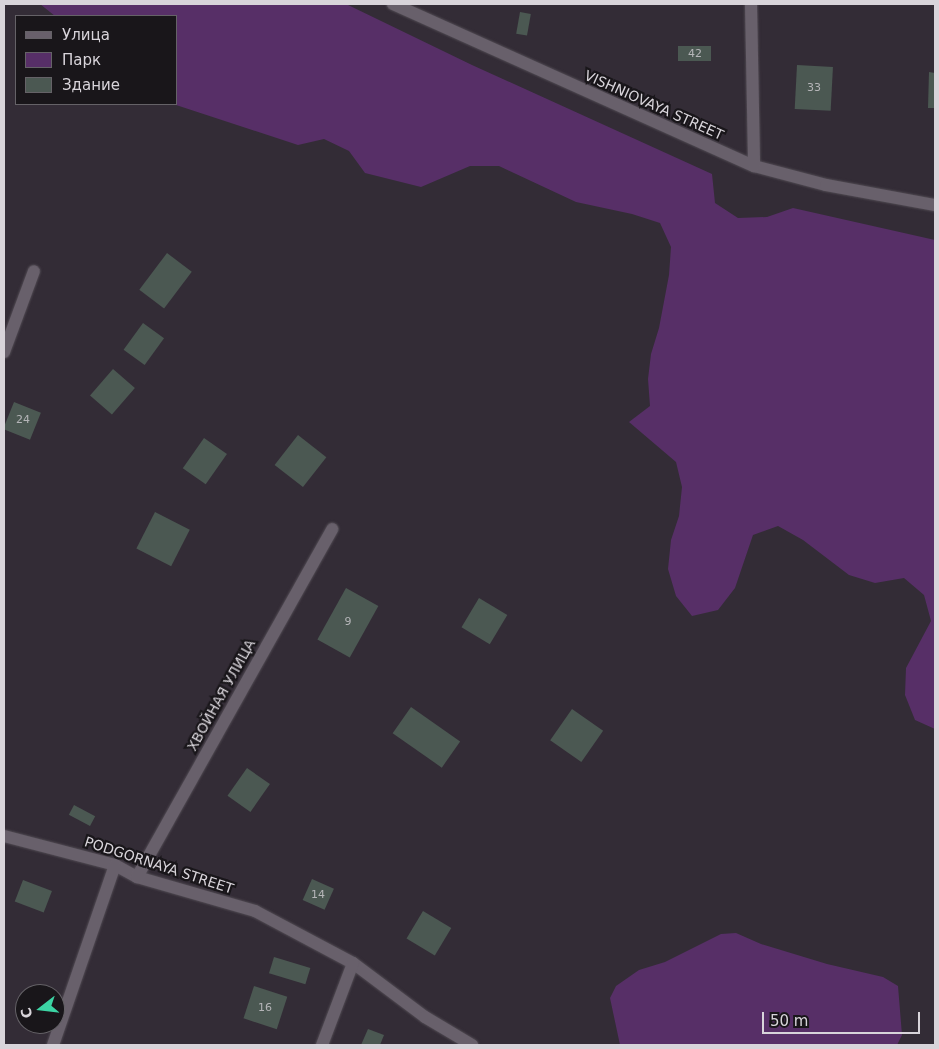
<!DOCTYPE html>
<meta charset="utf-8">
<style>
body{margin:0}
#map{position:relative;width:939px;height:1049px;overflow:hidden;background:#332c36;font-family:"DejaVu Sans",sans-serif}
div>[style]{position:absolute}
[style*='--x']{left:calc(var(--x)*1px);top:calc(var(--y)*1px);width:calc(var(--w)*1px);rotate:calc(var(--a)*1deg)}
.green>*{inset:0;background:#572f67}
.building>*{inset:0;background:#4b5852;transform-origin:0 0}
.roads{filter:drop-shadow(0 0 1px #504a52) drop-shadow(0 0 1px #504a52)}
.lane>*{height:12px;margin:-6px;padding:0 6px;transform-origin:6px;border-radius:6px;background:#68606b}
.street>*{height:12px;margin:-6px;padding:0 6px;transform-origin:6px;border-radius:6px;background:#68606b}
span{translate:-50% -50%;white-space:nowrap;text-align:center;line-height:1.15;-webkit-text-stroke:4.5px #19161a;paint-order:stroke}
.number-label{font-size:11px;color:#b5b5b8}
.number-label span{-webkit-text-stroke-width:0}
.street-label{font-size:14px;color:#d8d4da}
.frame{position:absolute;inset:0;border:5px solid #d8d4da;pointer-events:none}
.legend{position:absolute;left:15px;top:15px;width:162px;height:90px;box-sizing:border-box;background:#19161a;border:1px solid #656267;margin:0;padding:6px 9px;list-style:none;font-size:15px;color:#d8d4da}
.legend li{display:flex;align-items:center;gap:10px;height:25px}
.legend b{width:25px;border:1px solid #656267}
.north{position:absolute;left:15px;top:984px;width:50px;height:50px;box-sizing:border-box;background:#19161a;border:1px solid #656267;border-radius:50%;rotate:254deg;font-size:14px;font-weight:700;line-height:20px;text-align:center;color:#d8d4da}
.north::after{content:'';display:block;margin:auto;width:18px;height:22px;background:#3cd4a4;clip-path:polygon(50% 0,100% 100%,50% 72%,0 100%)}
.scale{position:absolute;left:762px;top:1012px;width:158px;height:22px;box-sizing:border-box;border:2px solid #d8d4da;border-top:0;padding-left:6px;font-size:15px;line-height:18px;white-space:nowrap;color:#d8d4da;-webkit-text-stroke:4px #19161a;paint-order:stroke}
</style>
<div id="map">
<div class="green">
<i style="clip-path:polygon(40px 4px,346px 4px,472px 65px,712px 174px,715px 203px,738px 218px,767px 217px,793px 208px,935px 240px,935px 729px,915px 720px,905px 695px,906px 668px,931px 621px,924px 595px,904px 578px,875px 583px,849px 575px,803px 540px,778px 526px,753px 535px,735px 588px,718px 610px,692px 616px,676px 596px,668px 569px,671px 540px,679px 516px,682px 487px,676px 462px,629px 422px,650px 406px,648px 379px,651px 354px,659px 328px,669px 275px,671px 247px,660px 223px,632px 214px,576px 202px,499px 166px,470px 166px,421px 187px,365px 173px,349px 151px,324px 139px,298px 145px,173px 104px,176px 104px,176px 16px,55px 16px)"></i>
<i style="clip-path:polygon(736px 933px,761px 944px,827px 964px,883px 977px,898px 986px,902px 1035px,897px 1045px,620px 1045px,610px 998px,616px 986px,639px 970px,665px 962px,721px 934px)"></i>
</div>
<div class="building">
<i style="left:520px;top:12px;width:11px;height:22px;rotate:10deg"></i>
<i style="left:678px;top:46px;width:33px;height:15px"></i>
<i style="left:797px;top:65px;width:36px;height:44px;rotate:3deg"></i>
<i style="clip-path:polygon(929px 72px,935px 73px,935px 108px,928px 108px)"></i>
<i style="left:167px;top:253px;width:31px;height:46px;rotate:37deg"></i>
<i style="left:143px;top:323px;width:26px;height:33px;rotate:36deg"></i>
<i style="left:113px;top:369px;width:29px;height:35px;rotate:41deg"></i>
<i style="left:14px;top:402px;width:29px;height:29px;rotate:22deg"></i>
<i style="left:298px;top:435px;width:36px;height:38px;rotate:38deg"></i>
<i style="left:204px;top:438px;width:28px;height:37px;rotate:35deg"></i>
<i style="left:155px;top:512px;width:39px;height:41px;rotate:27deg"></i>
<i style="left:346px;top:588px;width:37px;height:59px;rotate:29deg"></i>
<i style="left:479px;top:598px;width:33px;height:34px;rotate:31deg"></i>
<i style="left:411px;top:707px;width:60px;height:32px;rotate:35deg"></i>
<i style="left:572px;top:709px;width:38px;height:38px;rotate:35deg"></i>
<i style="left:247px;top:768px;width:28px;height:34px;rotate:35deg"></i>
<i style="left:74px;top:805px;width:24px;height:11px;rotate:28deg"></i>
<i style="left:312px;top:879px;width:24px;height:23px;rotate:24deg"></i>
<i style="left:23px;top:880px;width:31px;height:23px;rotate:21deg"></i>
<i style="left:423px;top:911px;width:33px;height:32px;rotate:31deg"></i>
<i style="left:274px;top:957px;width:38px;height:17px;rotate:17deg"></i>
<i style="left:254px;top:986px;width:35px;height:34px;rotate:18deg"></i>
<i style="clip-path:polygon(368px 1029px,384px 1035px,380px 1045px,361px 1045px)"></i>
</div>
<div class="roads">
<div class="lane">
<i style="--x:353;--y:963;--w:90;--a:36.9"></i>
<i style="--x:425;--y:1017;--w:55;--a:30.8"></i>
</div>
<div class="street">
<i style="--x:393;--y:4;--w:396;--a:24.2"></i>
<i style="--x:754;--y:166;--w:74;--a:14.8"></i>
<i style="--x:826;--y:185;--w:111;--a:10.4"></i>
<i style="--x:751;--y:4;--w:162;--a:88.9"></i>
<i style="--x:4;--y:352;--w:86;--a:-69.7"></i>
<i style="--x:4;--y:836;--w:115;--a:14.6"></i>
<i style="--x:115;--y:865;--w:25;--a:29"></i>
<i style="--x:137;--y:877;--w:123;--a:16.1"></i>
<i style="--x:255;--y:911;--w:111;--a:28"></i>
<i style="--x:353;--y:963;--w:88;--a:110.7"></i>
<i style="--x:137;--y:877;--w:399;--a:-60.7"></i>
<i style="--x:53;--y:1045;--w:190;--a:-71"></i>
</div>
</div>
<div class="number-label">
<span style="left:695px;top:54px">42</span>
<span style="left:814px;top:88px">33</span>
<span style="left:23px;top:420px">24</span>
<span style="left:348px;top:622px">9</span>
<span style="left:318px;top:895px">14</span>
<span style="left:265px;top:1008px">16</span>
</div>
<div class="street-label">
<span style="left:654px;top:105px;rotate:24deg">VISHNIOVAYA STREET</span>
<span style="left:221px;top:695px;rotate:-61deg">ХВОЙНАЯ УЛИЦА</span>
<span style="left:159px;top:865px;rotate:18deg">PODGORNAYA STREET</span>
</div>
<div class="frame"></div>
<ul class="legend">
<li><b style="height:6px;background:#68606b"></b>Улица</li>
<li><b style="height:14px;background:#572f67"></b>Парк</li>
<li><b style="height:14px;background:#4b5852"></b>Здание</li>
</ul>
<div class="north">С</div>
<div class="scale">50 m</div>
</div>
